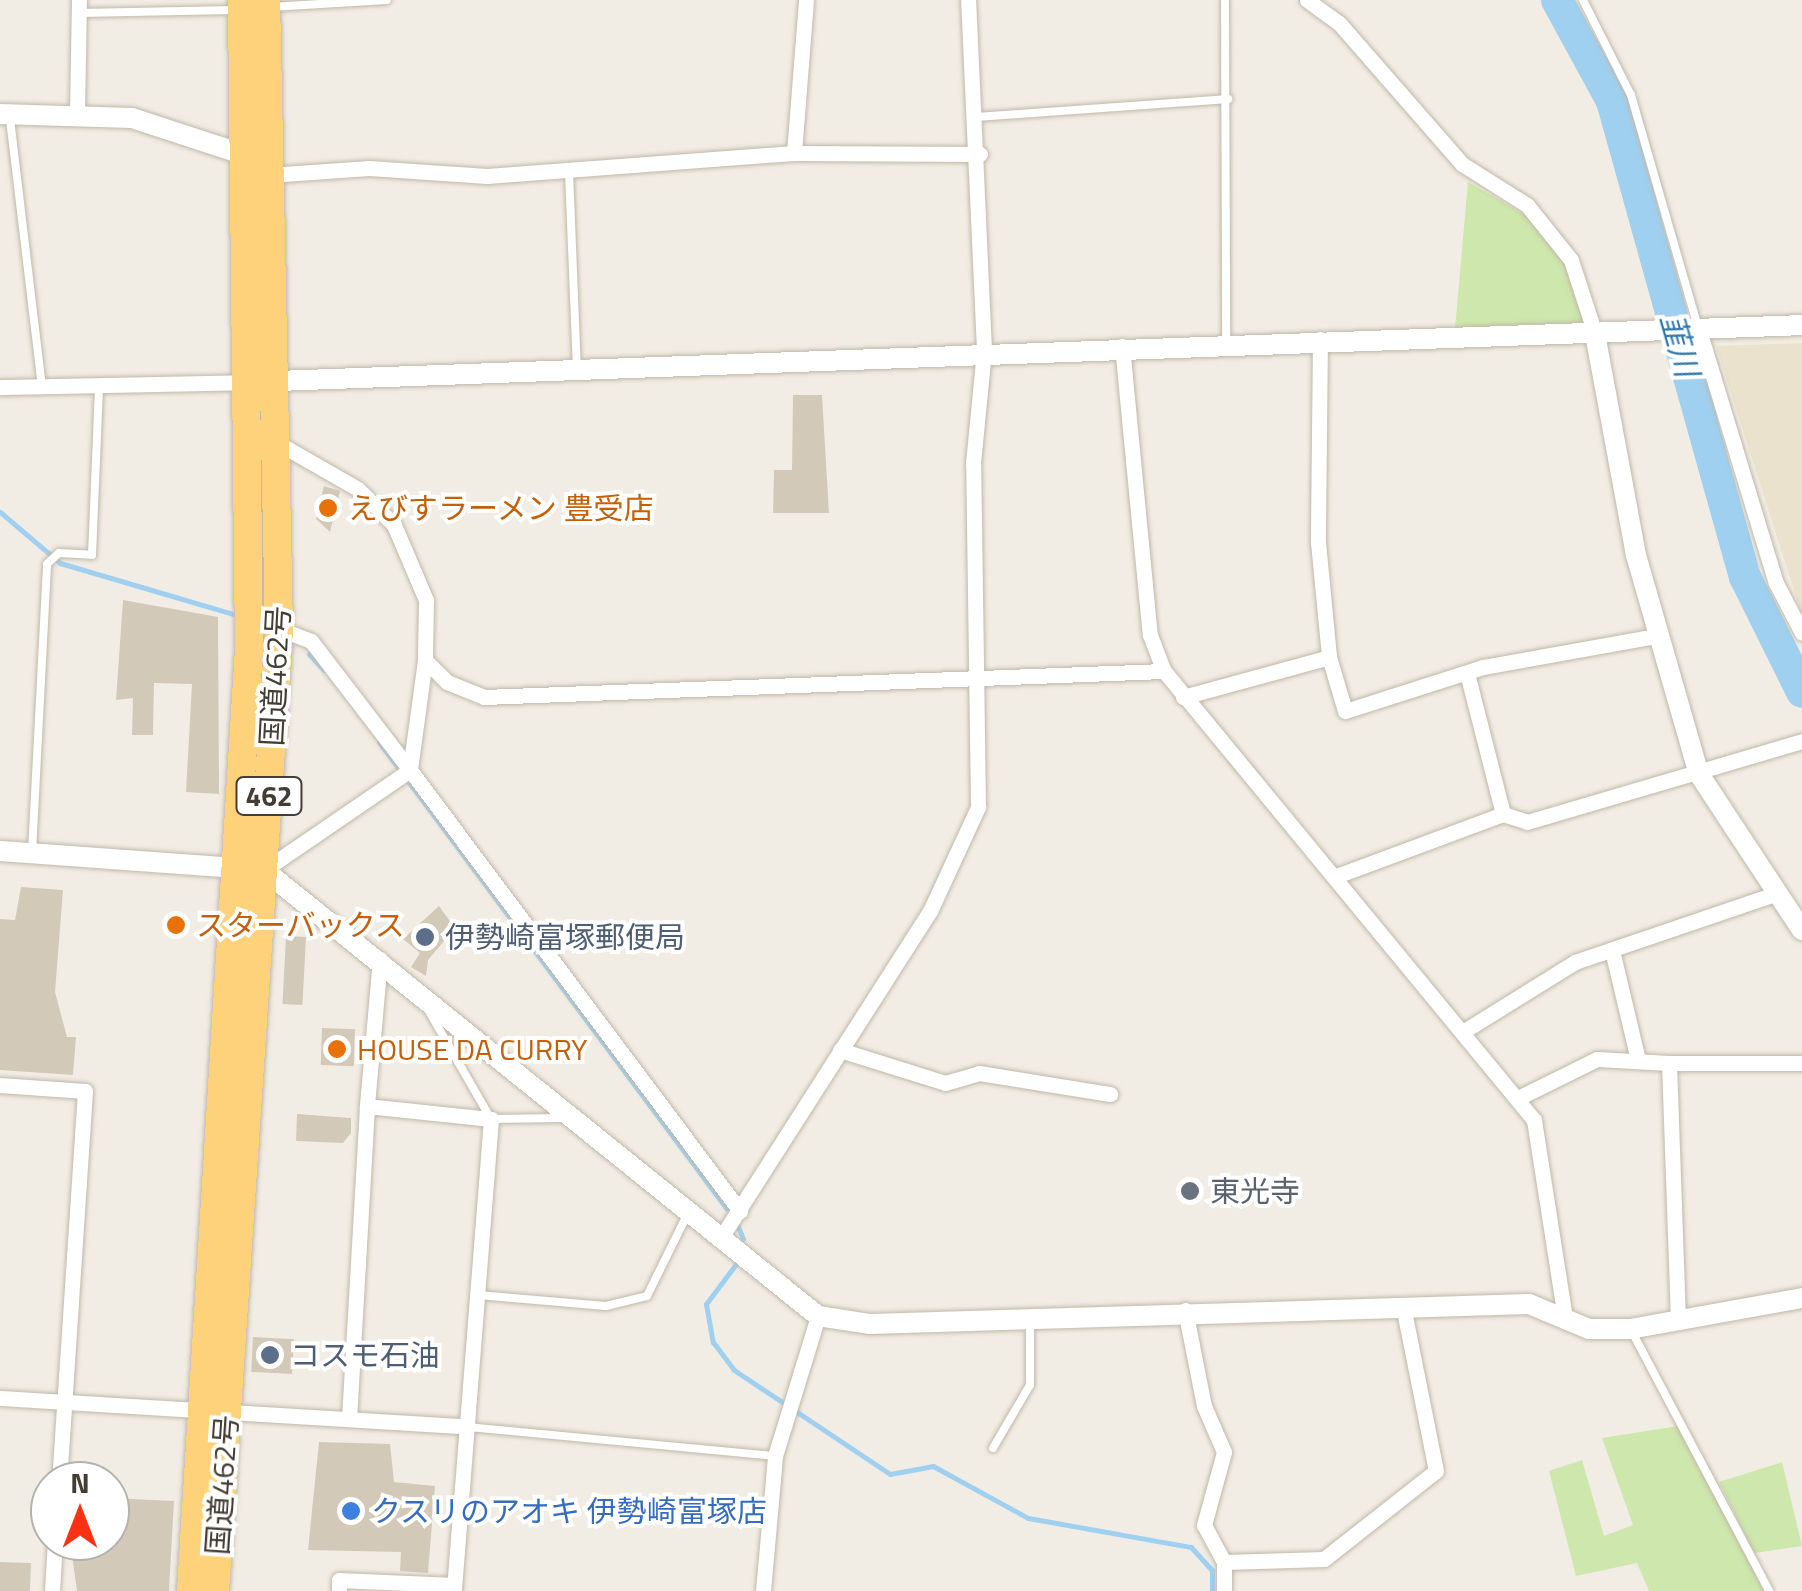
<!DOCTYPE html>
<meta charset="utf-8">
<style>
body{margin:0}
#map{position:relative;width:1802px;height:1591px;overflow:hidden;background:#f2ede4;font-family:"Titillium Web","Noto Sans JP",sans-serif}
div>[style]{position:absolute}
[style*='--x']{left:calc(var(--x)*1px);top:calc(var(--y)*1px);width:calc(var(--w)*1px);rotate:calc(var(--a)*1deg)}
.education>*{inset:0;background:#ebe2cd}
.green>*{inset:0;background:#cde7ac}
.stream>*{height:5px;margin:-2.5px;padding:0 2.5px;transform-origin:2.5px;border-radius:2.5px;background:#9fd0f0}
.river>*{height:32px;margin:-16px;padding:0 16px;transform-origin:16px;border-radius:16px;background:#9fd0f0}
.building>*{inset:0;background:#d3c9b9;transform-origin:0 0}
.roads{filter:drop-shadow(0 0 2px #c0b8a9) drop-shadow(0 0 2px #c0b8a9)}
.service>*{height:8px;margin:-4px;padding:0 4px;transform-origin:4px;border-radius:4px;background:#fff}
.minor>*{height:15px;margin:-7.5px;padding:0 7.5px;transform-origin:7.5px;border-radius:7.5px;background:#fff}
.tertiary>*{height:20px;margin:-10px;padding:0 10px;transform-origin:10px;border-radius:10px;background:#fff}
.trunk>*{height:28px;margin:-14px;padding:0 14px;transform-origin:14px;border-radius:14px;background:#fed27a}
.dots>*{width:28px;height:28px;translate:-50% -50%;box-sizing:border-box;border:5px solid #fff;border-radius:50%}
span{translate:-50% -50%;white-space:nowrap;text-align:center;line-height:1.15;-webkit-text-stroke:8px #fff;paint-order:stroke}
.shield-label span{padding:2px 8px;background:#fff;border:2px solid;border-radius:8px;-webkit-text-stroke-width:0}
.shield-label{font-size:28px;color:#443d34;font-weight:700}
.food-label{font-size:30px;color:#c56008}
.left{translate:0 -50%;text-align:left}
.street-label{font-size:30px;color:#443d34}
.service-label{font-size:30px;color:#4e5e75}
.worship-label{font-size:30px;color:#5b616d}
.shop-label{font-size:30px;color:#366cbe}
.water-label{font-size:32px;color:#2e7aaf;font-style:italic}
.north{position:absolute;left:30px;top:1461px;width:100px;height:100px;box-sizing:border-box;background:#fff;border:2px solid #b4b1ae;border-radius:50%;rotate:0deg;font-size:28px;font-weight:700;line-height:40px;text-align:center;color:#443d34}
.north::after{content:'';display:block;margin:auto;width:35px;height:45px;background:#fa3213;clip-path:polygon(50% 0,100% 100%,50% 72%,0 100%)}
</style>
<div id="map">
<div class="education">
<i style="clip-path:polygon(1802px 343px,1802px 615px,1716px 346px)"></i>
</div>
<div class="green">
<i style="clip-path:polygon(1468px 182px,1529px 217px,1567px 261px,1586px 327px,1455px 329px)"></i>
<i style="clip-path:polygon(1678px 1426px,1764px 1591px,1649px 1591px,1637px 1563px,1576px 1576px,1549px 1471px,1582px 1460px,1604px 1536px,1633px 1525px,1602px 1438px)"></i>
<i style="clip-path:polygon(1782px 1462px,1802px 1546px,1754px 1553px,1719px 1482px)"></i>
</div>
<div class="stream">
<i style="--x:0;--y:512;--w:79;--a:40.4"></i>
<i style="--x:60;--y:563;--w:180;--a:16.4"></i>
<i style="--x:309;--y:654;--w:22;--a:47"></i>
<i style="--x:379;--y:742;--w:582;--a:53.31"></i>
<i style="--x:737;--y:1224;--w:16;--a:68"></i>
<i style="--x:736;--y:1264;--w:50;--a:126.9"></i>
<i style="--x:706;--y:1304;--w:39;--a:80"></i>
<i style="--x:713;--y:1342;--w:35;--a:53"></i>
<i style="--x:734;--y:1370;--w:187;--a:33.7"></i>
<i style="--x:890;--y:1474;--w:44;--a:-10.5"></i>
<i style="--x:933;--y:1466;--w:108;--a:28.7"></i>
<i style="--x:1028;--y:1518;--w:166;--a:10.1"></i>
<i style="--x:1191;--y:1547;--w:31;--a:48"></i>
<i style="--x:1212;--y:1570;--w:21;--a:90"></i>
</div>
<div class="river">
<i style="--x:1557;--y:0;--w:115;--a:61.4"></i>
<i style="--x:1612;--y:101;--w:494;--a:74.4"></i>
<i style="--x:1745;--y:577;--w:128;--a:63.6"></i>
</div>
<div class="building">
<i style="clip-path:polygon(793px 395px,822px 395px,829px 513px,773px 513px,774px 470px,792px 470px)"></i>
<i style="clip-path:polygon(324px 486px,340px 491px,330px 532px,316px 519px)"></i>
<i style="clip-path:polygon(123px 600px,218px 617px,219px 794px,186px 792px,192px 684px,154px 683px,153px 735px,132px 735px,133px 698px,116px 700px)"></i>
<i style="clip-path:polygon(21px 887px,63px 890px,55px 992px,67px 1037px,76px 1037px,73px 1075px,0 1070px,0 919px,15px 920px)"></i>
<i style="clip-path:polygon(439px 906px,455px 928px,428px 960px,426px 976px,411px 967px,420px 953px,403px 939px)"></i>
<i style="left:286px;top:936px;width:20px;height:68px;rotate:3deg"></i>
<i style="left:322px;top:1028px;width:33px;height:37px;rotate:2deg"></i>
<i style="clip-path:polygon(297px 1114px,351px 1118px,351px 1133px,343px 1143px,296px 1141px)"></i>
<i style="left:253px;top:1337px;width:41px;height:35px;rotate:3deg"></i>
<i style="clip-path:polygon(319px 1442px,390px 1444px,394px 1482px,435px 1486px,428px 1573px,400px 1571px,401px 1552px,308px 1550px)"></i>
<i style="clip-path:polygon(110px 1498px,174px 1501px,169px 1591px,77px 1591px,70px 1541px,110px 1541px)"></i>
<i style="left:0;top:1562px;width:31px;height:29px;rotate:2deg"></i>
</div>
<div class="roads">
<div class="service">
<i style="--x:1225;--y:0;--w:340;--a:89.8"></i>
<i style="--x:1583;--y:0;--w:106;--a:63.2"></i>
<i style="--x:1631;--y:95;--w:238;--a:73.9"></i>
<i style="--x:271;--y:7;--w:116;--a:-3.5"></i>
<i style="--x:79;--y:13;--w:155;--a:-1.1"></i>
<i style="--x:977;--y:117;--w:252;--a:-4.1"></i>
<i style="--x:10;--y:119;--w:271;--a:83.2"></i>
<i style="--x:569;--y:172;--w:196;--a:87.7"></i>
<i style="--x:32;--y:852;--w:288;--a:-87"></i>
<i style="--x:47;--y:564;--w:16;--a:-43"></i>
<i style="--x:59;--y:553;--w:33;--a:3"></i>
<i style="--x:92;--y:555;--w:169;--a:-87.6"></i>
<i style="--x:430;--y:1013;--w:122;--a:60.1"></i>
<i style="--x:491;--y:1119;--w:73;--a:-0.8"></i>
<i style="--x:478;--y:1295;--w:128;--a:4.9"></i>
<i style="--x:606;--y:1306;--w:42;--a:-13.7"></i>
<i style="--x:647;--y:1296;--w:90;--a:-63.7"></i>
<i style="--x:1631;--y:1330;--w:295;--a:62.1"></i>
<i style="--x:468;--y:1427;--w:308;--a:5.4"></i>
<i style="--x:993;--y:1448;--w:73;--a:-59.6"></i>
<i style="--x:1030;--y:1385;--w:62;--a:-90"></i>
</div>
<div class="minor">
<i style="--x:1307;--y:0;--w:39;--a:36"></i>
<i style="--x:1339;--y:23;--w:187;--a:48.9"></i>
<i style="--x:1462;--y:164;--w:77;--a:32.2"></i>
<i style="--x:1527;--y:205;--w:70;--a:51.3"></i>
<i style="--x:1571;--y:260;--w:78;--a:72"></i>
<i style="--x:77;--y:114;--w:114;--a:-89"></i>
<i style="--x:794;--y:153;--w:153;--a:-85.5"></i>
<i style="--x:269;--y:175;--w:100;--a:-4"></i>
<i style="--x:369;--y:168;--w:118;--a:3.9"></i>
<i style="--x:487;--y:176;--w:308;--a:-4.3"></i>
<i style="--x:794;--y:153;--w:186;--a:0.3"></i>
<i style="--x:1699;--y:330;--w:264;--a:73.1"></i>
<i style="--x:1776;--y:583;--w:56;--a:62.5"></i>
<i style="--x:1320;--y:339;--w:203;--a:90.6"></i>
<i style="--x:1318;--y:542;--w:116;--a:84.5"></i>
<i style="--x:1329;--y:657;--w:56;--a:73.5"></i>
<i style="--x:1345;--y:711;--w:145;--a:-17.7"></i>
<i style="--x:1483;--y:667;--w:180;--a:-10.2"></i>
<i style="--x:1122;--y:346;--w:290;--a:84.5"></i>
<i style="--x:1150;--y:635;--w:39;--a:69"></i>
<i style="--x:1164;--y:671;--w:582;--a:50.51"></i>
<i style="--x:1534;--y:1120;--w:201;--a:81.1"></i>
<i style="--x:0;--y:387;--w:250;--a:-1.1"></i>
<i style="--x:276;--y:442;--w:95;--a:29.8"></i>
<i style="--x:358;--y:489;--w:51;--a:45"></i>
<i style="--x:394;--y:525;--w:82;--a:66.9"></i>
<i style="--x:426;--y:600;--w:60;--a:91"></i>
<i style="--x:425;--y:660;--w:31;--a:45"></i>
<i style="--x:447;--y:682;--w:40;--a:22"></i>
<i style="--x:484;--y:697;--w:680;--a:-2.19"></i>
<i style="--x:425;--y:660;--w:111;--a:97.8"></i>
<i style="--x:410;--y:770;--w:551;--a:53.19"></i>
<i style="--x:1467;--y:673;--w:146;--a:75.7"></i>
<i style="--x:1183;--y:697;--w:151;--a:-15.3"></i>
<i style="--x:264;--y:870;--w:177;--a:-34.4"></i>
<i style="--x:410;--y:770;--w:163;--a:-127.5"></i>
<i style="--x:311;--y:641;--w:34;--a:-159"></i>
<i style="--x:1339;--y:875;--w:175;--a:-20.4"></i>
<i style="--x:1503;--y:814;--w:25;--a:18"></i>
<i style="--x:1527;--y:822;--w:287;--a:-16.4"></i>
<i style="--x:1612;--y:950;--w:109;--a:76.7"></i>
<i style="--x:380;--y:959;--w:148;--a:95.1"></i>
<i style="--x:367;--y:1106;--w:125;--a:6"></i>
<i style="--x:491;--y:1119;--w:473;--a:94.5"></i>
<i style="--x:1464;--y:1031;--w:131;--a:-31.9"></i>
<i style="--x:1575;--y:962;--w:214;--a:-18.8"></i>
<i style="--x:840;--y:1050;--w:110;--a:17.4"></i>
<i style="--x:945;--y:1083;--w:35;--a:-16"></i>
<i style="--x:979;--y:1073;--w:133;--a:9.1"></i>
<i style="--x:1669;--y:1063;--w:133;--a:0"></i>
<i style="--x:0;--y:1085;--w:85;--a:4"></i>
<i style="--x:85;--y:1091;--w:391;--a:93.8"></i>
<i style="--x:1518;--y:1098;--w:88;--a:-26.3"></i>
<i style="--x:1597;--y:1059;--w:72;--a:3.2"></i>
<i style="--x:1669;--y:1063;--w:257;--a:88"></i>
<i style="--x:724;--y:1233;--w:382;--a:-57.4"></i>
<i style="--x:930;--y:911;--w:115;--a:-65.2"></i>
<i style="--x:978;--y:807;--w:344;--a:-90.8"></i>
<i style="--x:973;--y:463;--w:114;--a:-84.4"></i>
<i style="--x:984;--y:350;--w:350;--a:-92.6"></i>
<i style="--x:1185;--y:1310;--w:98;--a:78.8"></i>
<i style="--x:1204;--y:1406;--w:50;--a:66.5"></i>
<i style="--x:1224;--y:1452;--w:76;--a:105.3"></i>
<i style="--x:1204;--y:1525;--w:42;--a:61.6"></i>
<i style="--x:1224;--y:1562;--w:29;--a:90"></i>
<i style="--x:0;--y:1398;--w:469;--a:3.5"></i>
<i style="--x:349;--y:1419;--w:314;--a:-86.7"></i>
<i style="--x:1224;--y:1562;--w:100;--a:-1.7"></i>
<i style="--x:1324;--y:1559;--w:142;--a:-38.2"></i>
<i style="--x:1436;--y:1471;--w:168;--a:-101.3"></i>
<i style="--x:52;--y:1591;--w:50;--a:-86.6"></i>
<i style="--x:339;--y:1591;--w:11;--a:-90"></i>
<i style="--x:339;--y:1580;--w:115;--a:2.5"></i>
<i style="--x:763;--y:1591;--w:136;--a:-84.9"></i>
<i style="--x:775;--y:1456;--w:146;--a:-72.9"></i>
</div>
<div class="tertiary">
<i style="--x:0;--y:114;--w:132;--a:1.7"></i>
<i style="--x:132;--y:118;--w:119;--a:18.1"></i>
<i style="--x:1595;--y:334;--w:225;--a:79.5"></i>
<i style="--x:1636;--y:555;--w:228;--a:74"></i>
<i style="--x:1699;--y:774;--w:187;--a:56.6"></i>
<i style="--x:250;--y:382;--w:1553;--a:-2.1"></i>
<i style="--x:0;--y:851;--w:265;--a:4.1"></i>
<i style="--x:264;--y:870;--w:711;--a:38.84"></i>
<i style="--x:818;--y:1316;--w:53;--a:8.7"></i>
<i style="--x:870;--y:1324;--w:659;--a:-1.74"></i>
<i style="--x:1529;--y:1304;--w:65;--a:22.6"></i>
<i style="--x:1589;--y:1329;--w:41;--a:0"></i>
<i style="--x:1630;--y:1329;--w:175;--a:-10.2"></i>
</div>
<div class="trunk">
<i style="--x:191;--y:1591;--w:944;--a:-86.48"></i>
<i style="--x:249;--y:649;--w:649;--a:-90.62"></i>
<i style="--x:215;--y:1591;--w:964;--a:-86.19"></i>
<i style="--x:279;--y:629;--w:629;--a:-91.18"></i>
</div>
</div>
<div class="dots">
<i style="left:328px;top:508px;background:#e8710a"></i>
<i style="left:176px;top:925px;background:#e8710a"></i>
<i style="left:425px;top:937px;background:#5c6f8a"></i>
<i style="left:337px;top:1049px;background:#e8710a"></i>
<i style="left:1190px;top:1191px;background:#6b7280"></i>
<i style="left:270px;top:1355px;background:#5c6f8a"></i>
<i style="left:351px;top:1511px;background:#3f7fe0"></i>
</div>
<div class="shield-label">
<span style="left:269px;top:796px">462</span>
</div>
<div class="food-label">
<span class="left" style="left:348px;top:508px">えびすラーメン 豊受店</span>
<span class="left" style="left:196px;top:925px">スターバックス</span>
<span class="left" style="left:357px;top:1049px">HOUSE DA CURRY</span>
</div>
<div class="street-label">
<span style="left:275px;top:676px;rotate:-87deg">国道462号</span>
<span style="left:222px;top:1485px;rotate:-86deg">国道462号</span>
</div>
<div class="service-label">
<span class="left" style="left:445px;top:937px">伊勢崎富塚郵便局</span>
<span class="left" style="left:290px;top:1355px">コスモ石油</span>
</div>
<div class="worship-label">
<span class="left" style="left:1210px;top:1191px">東光寺</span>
</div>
<div class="shop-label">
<span class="left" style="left:371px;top:1511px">クスリのアオキ 伊勢崎富塚店</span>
</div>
<div class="water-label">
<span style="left:1680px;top:345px;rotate:74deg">韮川</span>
</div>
<div class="north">N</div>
</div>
